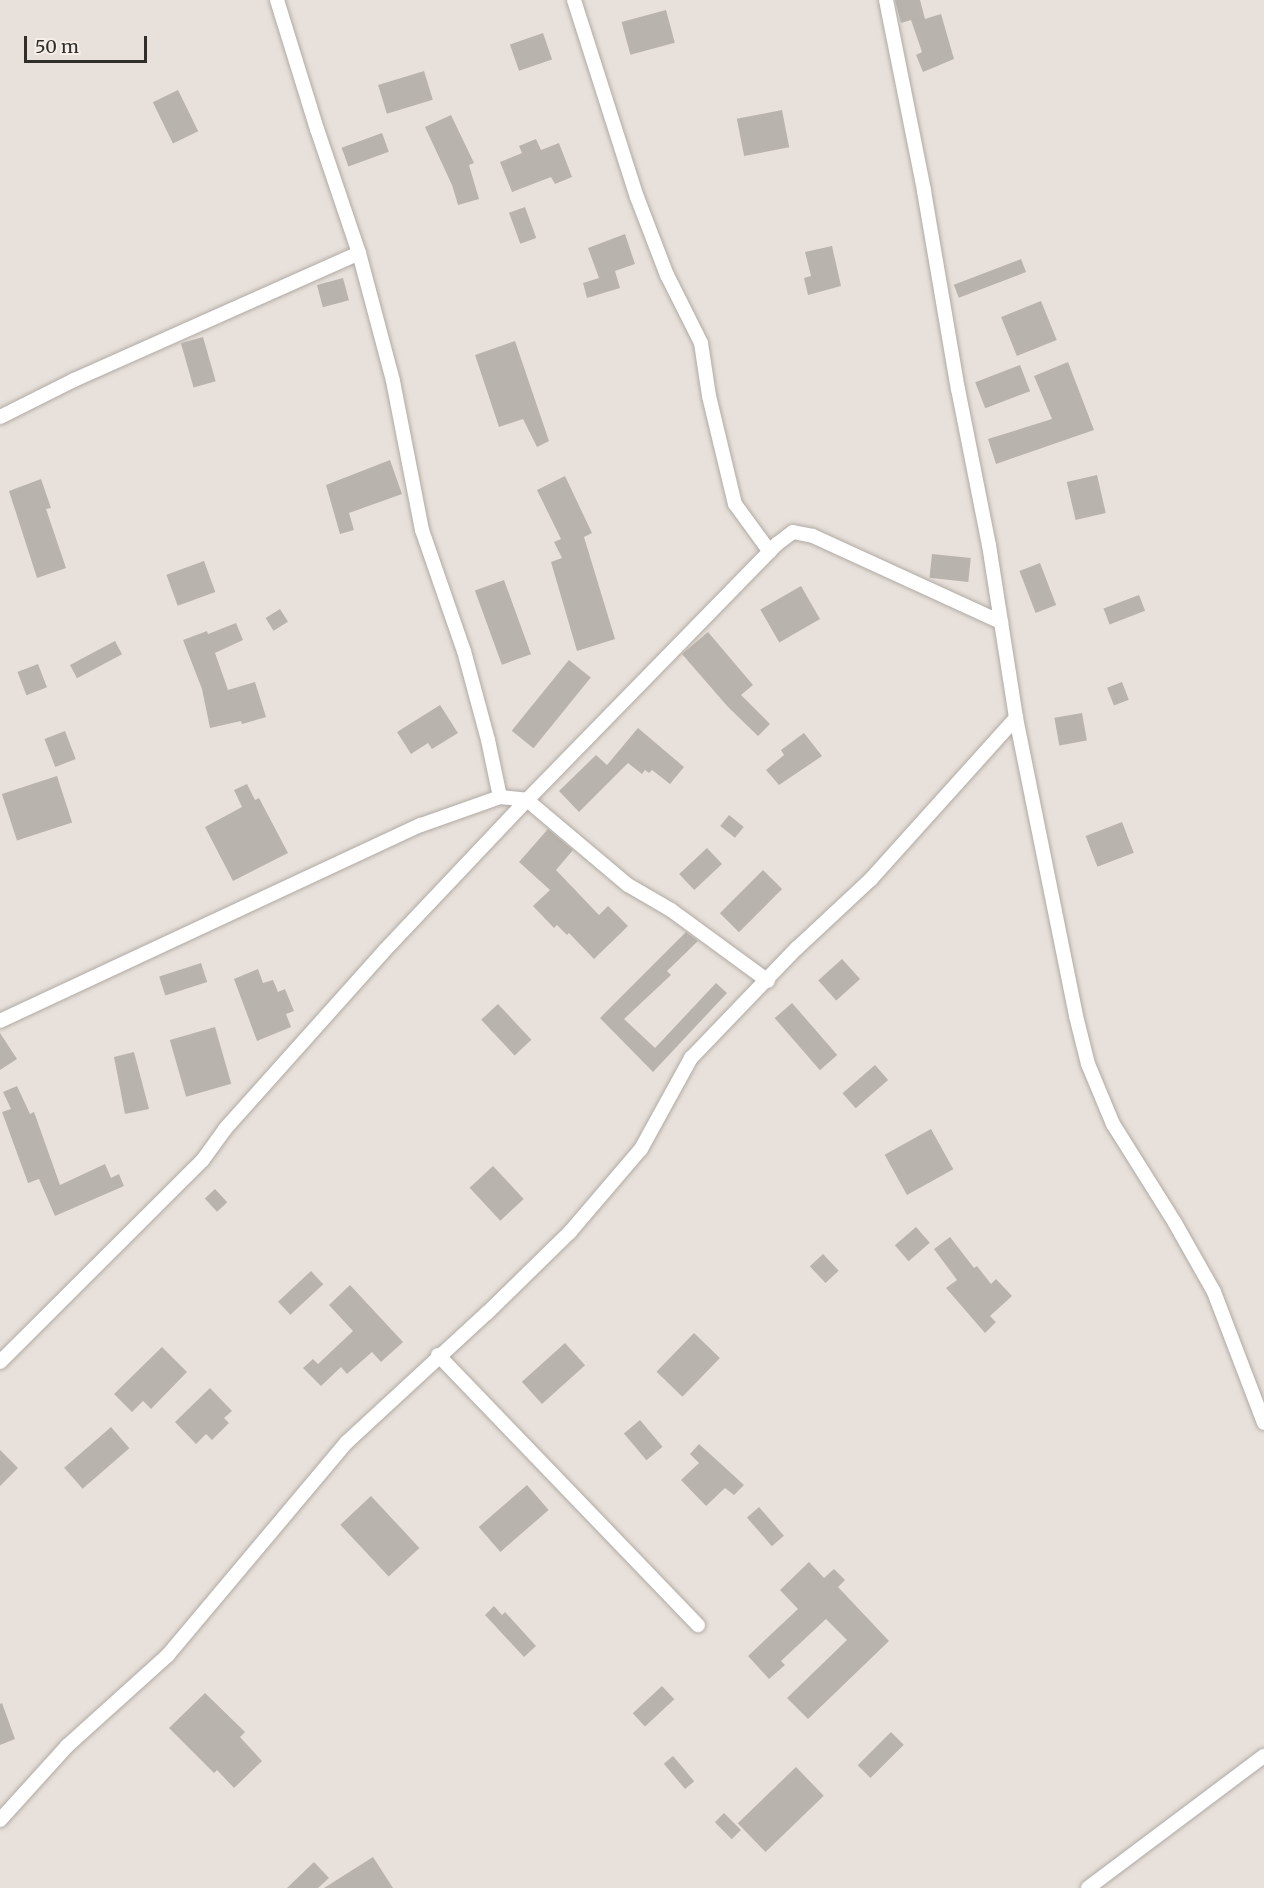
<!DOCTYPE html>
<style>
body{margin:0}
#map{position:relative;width:1264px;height:1888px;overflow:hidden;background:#e8e1db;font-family:Merriweather,serif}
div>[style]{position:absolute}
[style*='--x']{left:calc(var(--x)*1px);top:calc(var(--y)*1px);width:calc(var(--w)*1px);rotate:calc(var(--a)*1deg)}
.building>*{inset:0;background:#b9b3ad;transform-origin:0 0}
.roads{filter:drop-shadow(0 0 2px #b0aaa4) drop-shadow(0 0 2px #b0aaa4)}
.minor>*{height:14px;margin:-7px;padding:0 7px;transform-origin:7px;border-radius:7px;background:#fff}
span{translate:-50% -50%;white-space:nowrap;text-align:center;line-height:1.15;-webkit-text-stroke:4.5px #f5efe8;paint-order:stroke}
.scale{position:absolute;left:24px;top:36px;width:123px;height:27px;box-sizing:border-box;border:3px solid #302e2b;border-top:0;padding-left:8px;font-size:18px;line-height:21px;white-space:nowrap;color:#302e2b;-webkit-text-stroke:4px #f5efe8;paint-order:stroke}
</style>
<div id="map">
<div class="building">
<i style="clip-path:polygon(895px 0,920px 0,925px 19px,941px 14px,954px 59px,923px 72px,916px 55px,922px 52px,911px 20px,901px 23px)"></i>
<i style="left:666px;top:10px;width:34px;height:46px;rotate:75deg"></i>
<i style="left:543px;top:33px;width:28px;height:35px;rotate:71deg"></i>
<i style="left:424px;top:71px;width:30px;height:48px;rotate:73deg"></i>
<i style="left:178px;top:90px;width:46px;height:28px;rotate:64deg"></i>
<i style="left:782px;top:110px;width:38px;height:46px;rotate:79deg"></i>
<i style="clip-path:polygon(451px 115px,474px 163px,469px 165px,479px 199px,458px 205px,452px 185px,425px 127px)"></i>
<i style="left:382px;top:133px;width:20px;height:43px;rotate:70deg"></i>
<i style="clip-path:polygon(536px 139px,541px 150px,559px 143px,572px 177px,555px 184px,551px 177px,512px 192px,500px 162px,522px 153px,519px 146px)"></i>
<i style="left:525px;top:207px;width:33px;height:17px;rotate:70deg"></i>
<i style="clip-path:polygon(625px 234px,635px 264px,615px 271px,620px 288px,587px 298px,583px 283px,599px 278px,588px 248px)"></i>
<i style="clip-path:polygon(832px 246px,841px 286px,808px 295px,804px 278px,811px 276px,805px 252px)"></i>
<i style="left:1021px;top:259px;width:14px;height:72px;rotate:69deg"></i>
<i style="left:343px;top:278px;width:23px;height:27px;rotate:75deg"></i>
<i style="left:1041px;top:301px;width:42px;height:43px;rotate:68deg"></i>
<i style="left:203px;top:337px;width:46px;height:23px;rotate:74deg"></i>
<i style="clip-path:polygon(515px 341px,549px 441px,537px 447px,523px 419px,499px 427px,475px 355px)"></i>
<i style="clip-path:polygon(1068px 362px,1094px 430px,996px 464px,988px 439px,1052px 419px,1034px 376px)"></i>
<i style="left:1020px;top:365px;width:28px;height:48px;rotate:69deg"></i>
<i style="clip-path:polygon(390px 460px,402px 494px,349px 513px,354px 530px,340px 534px,326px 485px)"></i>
<i style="left:1097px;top:475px;width:39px;height:31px;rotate:77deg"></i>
<i style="clip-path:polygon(565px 476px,592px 533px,584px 537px,615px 639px,577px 651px,551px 562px,562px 558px,554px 542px,561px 539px,537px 490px)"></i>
<i style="clip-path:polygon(41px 479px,51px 508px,46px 509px,66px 568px,37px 578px,9px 491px)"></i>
<i style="left:932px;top:554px;width:39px;height:24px;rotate:6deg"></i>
<i style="left:204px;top:561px;width:33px;height:40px;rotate:70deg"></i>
<i style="left:1040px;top:563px;width:45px;height:22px;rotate:69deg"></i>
<i style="left:504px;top:580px;width:79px;height:31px;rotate:70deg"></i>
<i style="left:801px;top:586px;width:38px;height:47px;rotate:60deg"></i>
<i style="left:1139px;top:595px;width:17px;height:38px;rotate:69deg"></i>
<i style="left:280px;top:609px;width:15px;height:17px;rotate:58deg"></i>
<i style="clip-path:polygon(236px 623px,243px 640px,215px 653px,228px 690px,255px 682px,266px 717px,242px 724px,241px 721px,210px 728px,202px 689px,183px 640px,207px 631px,208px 634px)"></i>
<i style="clip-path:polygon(708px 632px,753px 685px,741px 695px,770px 724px,758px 736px,728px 707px,682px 654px)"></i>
<i style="left:115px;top:641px;width:15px;height:51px;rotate:62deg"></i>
<i style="left:569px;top:660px;width:28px;height:91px;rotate:39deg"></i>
<i style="left:38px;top:664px;width:25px;height:22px;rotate:69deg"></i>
<i style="left:1122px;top:682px;width:19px;height:16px;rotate:69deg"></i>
<i style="clip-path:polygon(440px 705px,458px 733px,432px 749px,428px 743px,411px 754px,397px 732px)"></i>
<i style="left:1082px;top:713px;width:28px;height:28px;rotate:80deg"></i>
<i style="clip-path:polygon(638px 728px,684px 767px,670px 784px,652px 770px,649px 773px,645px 770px,642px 774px,628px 763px,579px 812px,559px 791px,596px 755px,607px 765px)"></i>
<i style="left:65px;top:731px;width:30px;height:22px;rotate:69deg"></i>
<i style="clip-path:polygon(804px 733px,822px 756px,779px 785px,766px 770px,784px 755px,781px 750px)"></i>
<i style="left:57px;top:776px;width:49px;height:58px;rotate:72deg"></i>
<i style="clip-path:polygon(247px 784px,255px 800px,259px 798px,288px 853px,233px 881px,205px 827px,242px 807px,234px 790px)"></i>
<i style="left:729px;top:815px;width:19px;height:14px;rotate:39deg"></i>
<i style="left:1122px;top:822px;width:33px;height:39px;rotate:69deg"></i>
<i style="clip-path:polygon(548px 829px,573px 850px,556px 870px,599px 915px,608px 906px,628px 926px,594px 959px,569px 933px,567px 935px,557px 925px,554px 928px,533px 906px,550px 890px,519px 862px)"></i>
<i style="left:707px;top:848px;width:22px;height:38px;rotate:47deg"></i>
<i style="left:763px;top:870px;width:27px;height:61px;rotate:45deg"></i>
<i style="clip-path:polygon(686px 932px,698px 941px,667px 971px,671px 975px,624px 1019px,655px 1048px,716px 983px,727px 993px,653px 1072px,600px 1018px)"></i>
<i style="left:842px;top:959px;width:27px;height:32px;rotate:48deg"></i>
<i style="left:201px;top:963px;width:20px;height:44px;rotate:72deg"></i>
<i style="clip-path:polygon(258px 969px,263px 983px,273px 980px,278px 992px,285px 989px,294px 1011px,286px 1014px,291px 1027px,257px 1041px,234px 979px)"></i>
<i style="left:792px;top:1003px;width:69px;height:23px;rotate:49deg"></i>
<i style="left:498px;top:1004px;width:49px;height:23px;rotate:47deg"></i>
<i style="left:215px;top:1027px;width:59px;height:47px;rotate:74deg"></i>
<i style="clip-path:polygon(0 1033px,17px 1059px,0 1070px)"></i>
<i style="clip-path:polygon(134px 1052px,149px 1109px,125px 1114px,114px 1057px)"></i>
<i style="left:875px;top:1065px;width:20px;height:43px;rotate:49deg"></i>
<i style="clip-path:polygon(17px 1086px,30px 1114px,34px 1112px,60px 1185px,105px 1164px,111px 1178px,119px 1174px,124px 1186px,55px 1216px,39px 1179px,28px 1183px,2px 1112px,11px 1109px,3px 1092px)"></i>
<i style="left:931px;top:1129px;width:46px;height:53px;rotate:61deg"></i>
<i style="left:493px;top:1166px;width:45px;height:32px;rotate:47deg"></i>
<i style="left:215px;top:1189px;width:18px;height:14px;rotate:47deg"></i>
<i style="left:916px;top:1227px;width:21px;height:28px;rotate:49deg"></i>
<i style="clip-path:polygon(950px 1237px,974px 1268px,977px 1266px,991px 1284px,996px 1279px,1012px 1296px,990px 1316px,996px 1322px,985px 1333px,946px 1288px,957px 1280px,934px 1249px)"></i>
<i style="left:823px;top:1254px;width:23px;height:18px;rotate:47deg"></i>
<i style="left:311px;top:1271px;width:18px;height:45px;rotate:47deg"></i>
<i style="clip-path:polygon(350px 1285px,403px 1342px,381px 1362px,372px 1352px,347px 1374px,341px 1367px,321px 1386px,303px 1368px,313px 1359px,318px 1364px,353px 1331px,329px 1305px)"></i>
<i style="left:694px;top:1333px;width:36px;height:54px;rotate:44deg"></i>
<i style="left:565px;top:1343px;width:30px;height:58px;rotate:48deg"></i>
<i style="clip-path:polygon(162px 1347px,187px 1372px,151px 1409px,143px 1401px,132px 1412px,114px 1394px)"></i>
<i style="clip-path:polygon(210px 1388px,232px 1411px,224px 1418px,229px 1423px,212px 1440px,206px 1434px,196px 1444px,175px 1422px)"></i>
<i style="left:640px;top:1420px;width:35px;height:21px;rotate:50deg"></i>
<i style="left:111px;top:1427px;width:28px;height:62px;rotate:49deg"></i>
<i style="clip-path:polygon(699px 1444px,744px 1485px,734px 1495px,725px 1488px,706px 1506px,681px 1480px,699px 1463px,690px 1454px)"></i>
<i style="clip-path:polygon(0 1450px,18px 1468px,0 1486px)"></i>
<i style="left:527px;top:1485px;width:33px;height:64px;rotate:49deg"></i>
<i style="left:371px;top:1496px;width:71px;height:42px;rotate:47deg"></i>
<i style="left:759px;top:1507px;width:38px;height:16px;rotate:49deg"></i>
<i style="clip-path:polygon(809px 1562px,824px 1578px,834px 1569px,845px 1580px,838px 1587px,889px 1641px,808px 1719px,787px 1698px,847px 1640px,826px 1619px,781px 1661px,785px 1665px,769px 1679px,748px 1656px,798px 1609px,780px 1590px)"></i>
<i style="clip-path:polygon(494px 1606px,502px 1615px,505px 1612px,536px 1646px,524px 1657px,485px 1615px)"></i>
<i style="left:662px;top:1686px;width:18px;height:40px;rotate:47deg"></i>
<i style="clip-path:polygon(205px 1693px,245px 1732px,240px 1737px,262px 1761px,234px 1788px,217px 1770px,214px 1773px,169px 1728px)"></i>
<i style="clip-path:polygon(2px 1703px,15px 1739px,0 1745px,0 1704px)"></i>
<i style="left:891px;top:1732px;width:18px;height:47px;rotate:45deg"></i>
<i style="left:673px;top:1756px;width:33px;height:12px;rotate:50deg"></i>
<i style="left:796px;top:1767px;width:40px;height:81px;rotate:46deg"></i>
<i style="left:724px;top:1813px;width:24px;height:13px;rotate:45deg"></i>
<i style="clip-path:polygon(373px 1857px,393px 1888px,324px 1888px)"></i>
<i style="clip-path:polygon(314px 1862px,329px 1878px,318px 1888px,287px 1888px)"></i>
</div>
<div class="roads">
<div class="minor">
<i style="--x:277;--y:0;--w:135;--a:72.8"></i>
<i style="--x:317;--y:129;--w:131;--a:71.3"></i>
<i style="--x:359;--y:253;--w:132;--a:75.1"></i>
<i style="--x:393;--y:381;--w:152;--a:79"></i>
<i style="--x:422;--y:530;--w:128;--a:70.9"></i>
<i style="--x:464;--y:651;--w:92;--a:74.9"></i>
<i style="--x:488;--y:740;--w:58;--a:78.1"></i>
<i style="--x:500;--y:797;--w:27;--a:6"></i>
<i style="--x:527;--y:800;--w:358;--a:-45.7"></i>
<i style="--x:777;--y:544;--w:20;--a:-37"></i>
<i style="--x:793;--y:532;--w:20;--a:11"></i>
<i style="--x:813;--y:536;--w:207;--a:24.6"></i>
<i style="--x:574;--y:0;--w:207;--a:72.3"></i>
<i style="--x:637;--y:197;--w:84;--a:69"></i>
<i style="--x:667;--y:275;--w:76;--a:63.4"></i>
<i style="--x:701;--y:343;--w:54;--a:81.4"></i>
<i style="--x:709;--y:396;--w:111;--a:76.5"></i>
<i style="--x:735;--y:504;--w:59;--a:53.9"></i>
<i style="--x:886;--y:0;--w:195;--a:78.7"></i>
<i style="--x:924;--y:191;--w:201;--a:80.3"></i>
<i style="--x:958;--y:389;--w:159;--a:78.8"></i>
<i style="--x:989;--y:545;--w:175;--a:81.1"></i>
<i style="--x:1016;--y:718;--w:304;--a:78.6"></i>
<i style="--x:1076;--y:1016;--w:49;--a:76"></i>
<i style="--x:1088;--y:1064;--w:65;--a:67.4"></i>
<i style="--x:1113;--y:1124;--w:117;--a:57.9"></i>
<i style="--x:1175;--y:1223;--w:79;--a:60.5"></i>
<i style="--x:1214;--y:1292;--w:140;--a:69.1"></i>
<i style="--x:0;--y:417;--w:83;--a:-26.6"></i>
<i style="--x:74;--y:380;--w:312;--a:-24"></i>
<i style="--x:0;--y:1021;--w:464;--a:-25"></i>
<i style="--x:421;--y:825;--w:84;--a:-19.5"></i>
<i style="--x:438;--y:1355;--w:375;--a:46.1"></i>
<i style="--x:0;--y:1362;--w:285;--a:-44.9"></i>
<i style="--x:202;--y:1161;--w:39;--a:-54"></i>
<i style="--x:225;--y:1129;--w:240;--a:-48.2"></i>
<i style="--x:385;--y:950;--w:207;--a:-46.6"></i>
<i style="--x:527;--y:800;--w:132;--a:40.1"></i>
<i style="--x:628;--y:885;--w:50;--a:30.2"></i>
<i style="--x:671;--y:910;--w:120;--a:36.2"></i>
<i style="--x:0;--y:1820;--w:100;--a:-47.8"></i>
<i style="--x:67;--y:1746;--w:136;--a:-42"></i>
<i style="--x:168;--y:1655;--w:278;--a:-50"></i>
<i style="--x:347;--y:1442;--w:190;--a:-42.7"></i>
<i style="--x:487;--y:1313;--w:116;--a:-44.3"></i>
<i style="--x:570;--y:1232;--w:109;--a:-49.5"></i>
<i style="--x:641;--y:1149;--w:104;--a:-61.2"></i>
<i style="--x:691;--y:1058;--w:153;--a:-46.1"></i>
<i style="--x:797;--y:948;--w:101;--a:-43"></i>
<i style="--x:871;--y:879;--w:217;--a:-48"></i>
<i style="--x:1088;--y:1888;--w:220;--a:-36.9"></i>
</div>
</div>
<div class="scale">50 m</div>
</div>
